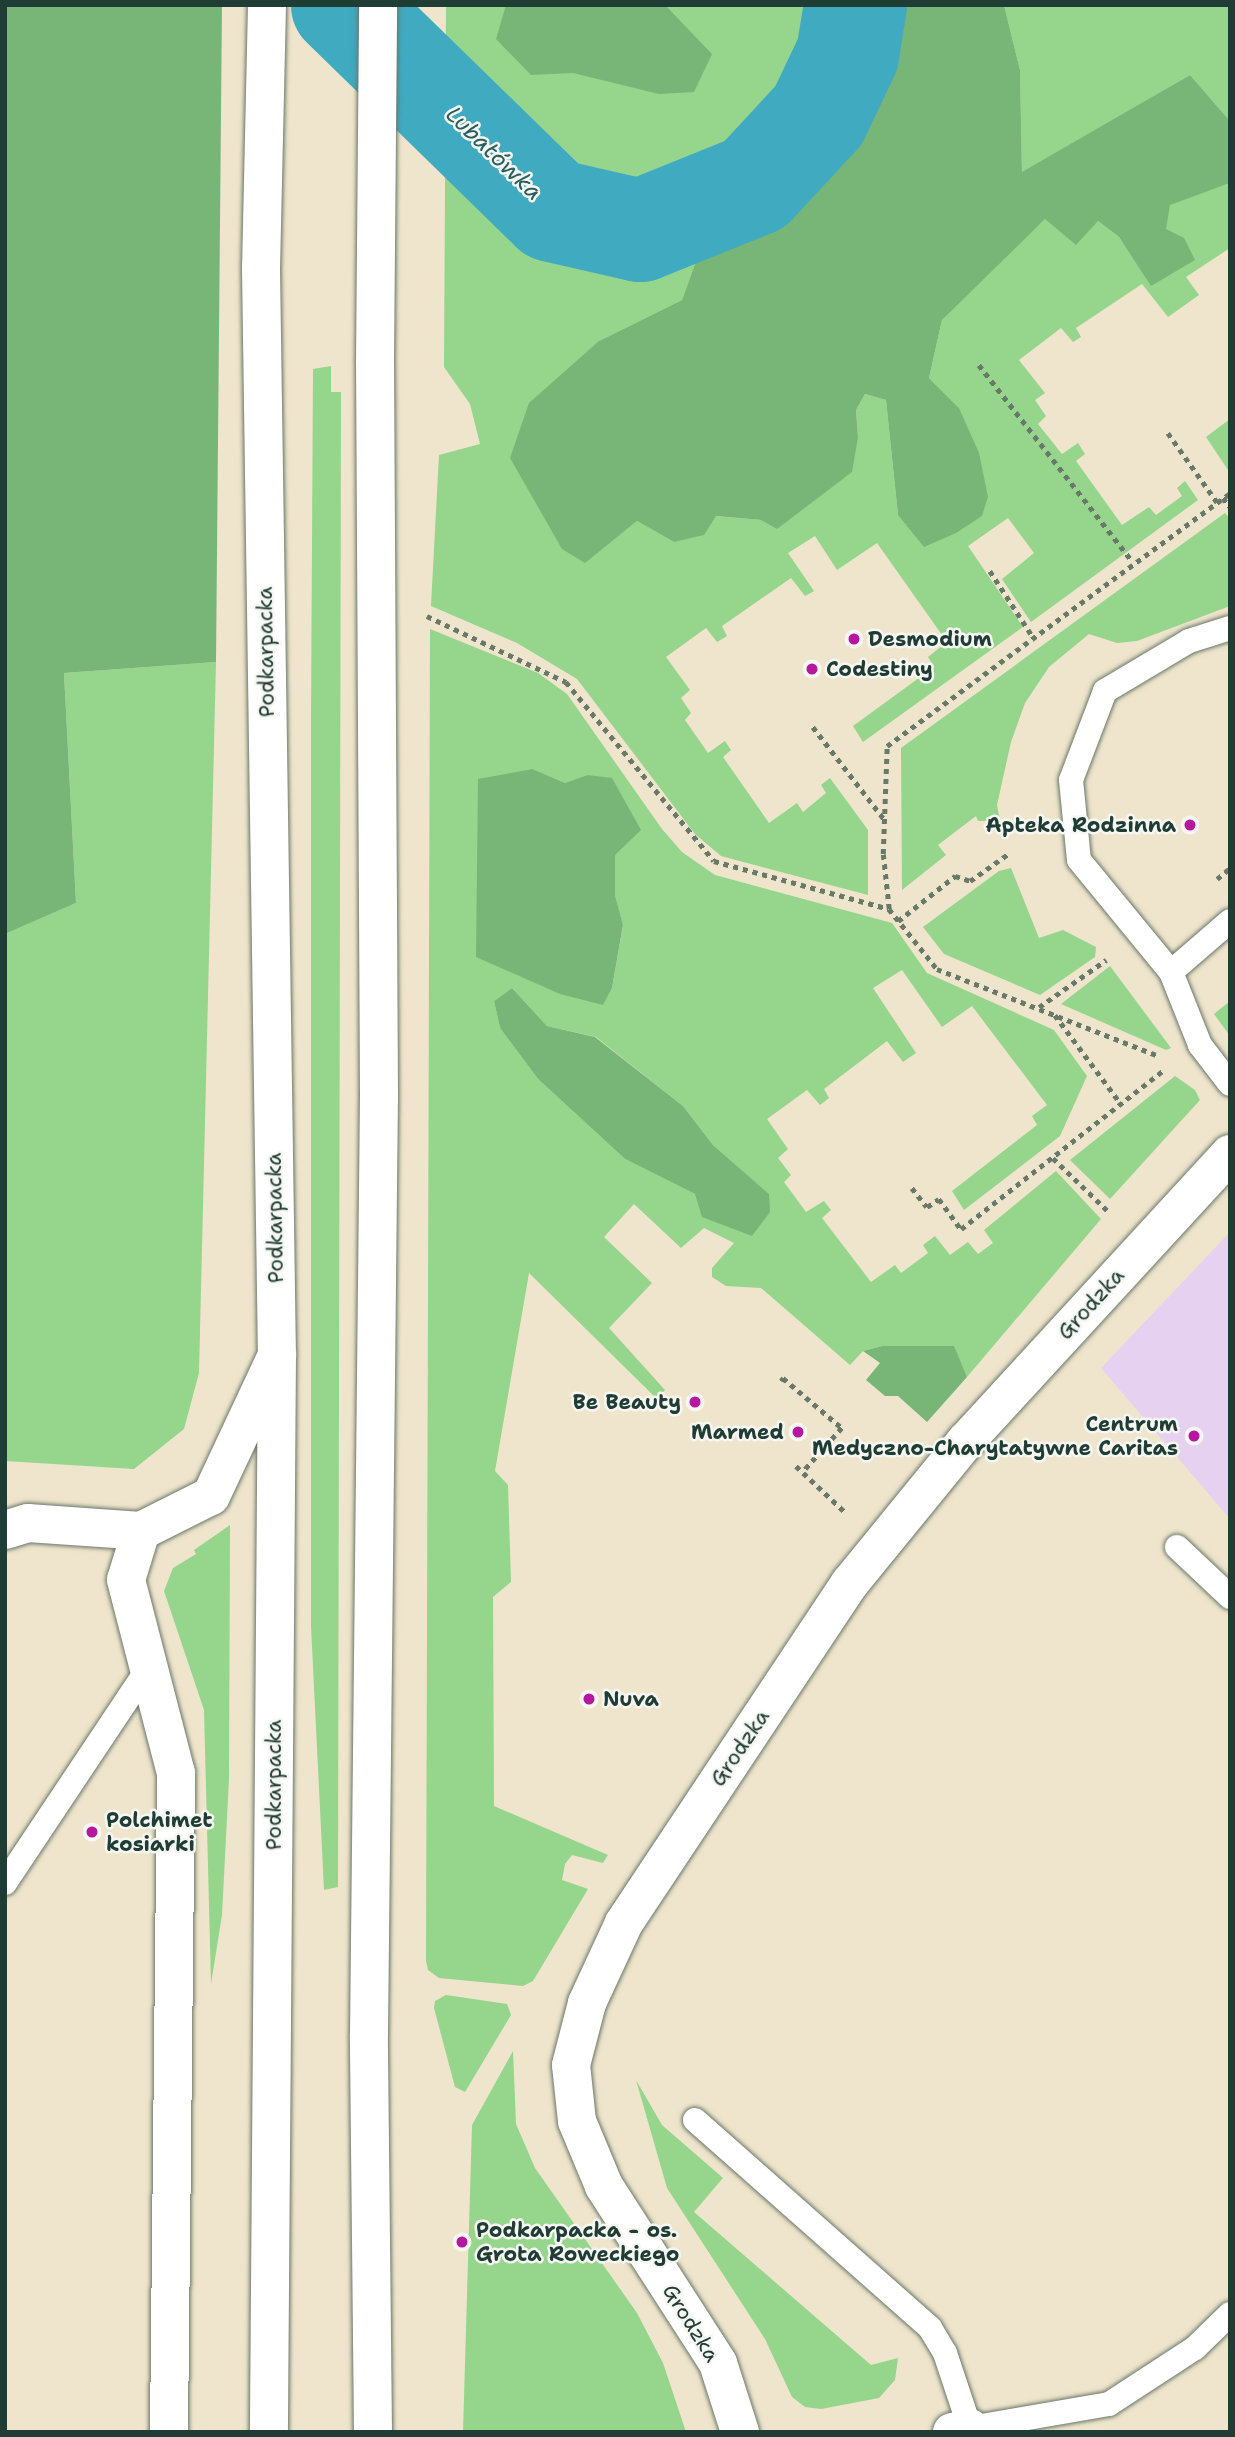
<!DOCTYPE html>
<meta charset="utf-8">
<style>
body{margin:0}
#map{position:relative;width:1235px;height:2437px;overflow:hidden;background:#efe5cc;font-family:"Shantell Sans",sans-serif}
div>[style]{position:absolute}
[style*='--x']{left:calc(var(--x)*1px);top:calc(var(--y)*1px);width:calc(var(--w)*1px);rotate:calc(var(--a)*1deg)}
.built>*{inset:0;background:#e6d2f0}
.green>*{inset:0;background:#95d58c}
.forest>*{inset:0;background:#78b678}
.river>*{height:103px;margin:-51.5px;padding:0 51.5px;transform-origin:51.5px;border-radius:51.5px;background:#40aac0}
.path>*{height:4.5px;margin-top:-2.25px;transform-origin:0;background:repeating-linear-gradient(90deg,#687869 0 5px,transparent 0 10px)}
.roads{filter:drop-shadow(0 0 2px #687869) drop-shadow(0 0 2px #687869)}
.lane>*{height:24px;margin:-12px;padding:0 12px;transform-origin:12px;border-radius:12px;background:#fff}
.street>*{height:38px;margin:-19px;padding:0 19px;transform-origin:19px;border-radius:19px;background:#fff}
.secondary>*{height:38px;margin:-19px;padding:0 19px;transform-origin:19px;border-radius:19px;background:#fff}
.primary>*{height:38px;margin:-19px;padding:0 19px;transform-origin:19px;border-radius:19px;background:#fff}
.dots>*{width:19px;height:19px;translate:-50% -50%;box-sizing:border-box;border:4px solid #f6f6f2;border-radius:50%}
span{translate:-50% -50%;white-space:nowrap;text-align:center;line-height:1.15;-webkit-text-stroke:5px #f6f6f2;paint-order:stroke}
.poi-label{font-size:21px;color:#1f3d34;font-weight:700}
.left{translate:0 -50%;text-align:left}
.right{translate:-100% -50%;text-align:right}
.street-label{font-size:21px;color:#1f3d34}
.water-label{font-size:23px;color:#295e5e;font-style:italic}
.frame{position:absolute;inset:0;border:7px solid #1f3d34;pointer-events:none}
</style>
<div id="map">
<div class="built">
<i style="clip-path:polygon(1230px 1232px,1230px 1519px,1101px 1368px)"></i>
</div>
<div class="green">
<i style="clip-path:polygon(446px 5px,874px 5px,875px 78px,796px 184px,701px 247px,682px 300px,599px 341px,585px 562px,637px 521px,674px 542px,715px 516px,761px 520px,858px 437px,856px 410px,865px 394px,886px 400px,898px 515px,959px 408px,929px 378px,942px 320px,988px 271px,1045px 219px,1098px 221px,1119px 237px,1152px 286px,1170px 204px,1230px 183px,1230px 248px,1186px 277px,1199px 295px,1168px 317px,1142px 284px,1076px 328px,1081px 337px,1073px 342px,1061px 328px,1019px 360px,1045px 393px,1035px 400px,1046px 416px,1038px 424px,1062px 454px,1078px 443px,1085px 454px,1076px 461px,1122px 525px,1149px 507px,1156px 515px,1182px 496px,1177px 488px,1185px 481px,1198px 500px,1031px 622px,1002px 579px,1034px 553px,1008px 518px,968px 546px,1023px 627px,863px 742px,853px 726px,934px 667px,928px 657px,947px 642px,877px 543px,837px 570px,815px 536px,788px 553px,814px 591px,805px 596px,791px 578px,722px 626px,727px 636px,717px 642px,706px 628px,666px 657px,690px 690px,681px 698px,691px 713px,685px 720px,708px 753px,725px 741px,731px 750px,723px 757px,769px 823px,797px 803px,803px 812px,826px 793px,821px 785px,830px 778px,868px 830px,868px 895px,721px 856px,695px 834px,577px 679px,517px 643px,431px 606px,439px 455px,480px 444px,470px 404px,444px 367px)"></i>
<i style="clip-path:polygon(1004px 5px,1230px 5px,1230px 121px,1190px 75px,1022px 173px,1020px 70px)"></i>
<i style="clip-path:polygon(331px 366px,331px 392px,341px 392px,338px 1887px,324px 1890px,311px 1626px,311px 719px,313px 369px)"></i>
<i style="clip-path:polygon(1230px 419px,1230px 473px,1206px 437px)"></i>
<i style="clip-path:polygon(1225px 513px,1230px 519px,1230px 606px,1137px 641px,1117px 643px,1089px 634px,1049px 667px,1025px 703px,1011px 742px,997px 805px,1000px 821px,978px 821px,976px 816px,938px 845px,946px 855px,902px 890px,901px 748px)"></i>
<i style="clip-path:polygon(evenodd,430px 629px,538px 673px,567px 694px,662px 829px,682px 852px,715px 875px,892px 923px,927px 973px,1054px 1030px,1087px 1076px,1060px 1136px,964px 1210px,952px 1191px,1037px 1125px,1032px 1116px,1047px 1105px,972px 1006px,942px 1027px,902px 970px,873px 988px,916px 1053px,903px 1062px,887px 1041px,824px 1089px,829px 1098px,820px 1105px,807px 1090px,767px 1119px,788px 1149px,778px 1158px,791px 1175px,784px 1182px,806px 1212px,824px 1201px,831px 1210px,822px 1218px,871px 1282px,895px 1265px,901px 1273px,928px 1253px,923px 1245px,935px 1236px,950px 1255px,968px 1242px,978px 1254px,993px 1243px,984px 1230px,1056px 1171px,1101px 1219px,967px 1377px,953px 1346px,882px 1346px,863px 1351px,850px 1365px,761px 1288px,726px 1286px,712px 1277px,712px 1268px,734px 1243px,704px 1228px,681px 1248px,634px 1204px,604px 1237px,652px 1283px,609px 1328px,665px 1390px,657px 1399px,529px 1273px,495px 1471px,508px 1485px,511px 1582px,493px 1597px,494px 1806px,608px 1855px,603px 1863px,572px 1855px,565px 1864px,562px 1880px,588px 1889px,533px 1981px,523px 1986px,439px 1978px,428px 1970px,426px 1961px,430px 629px,533px 769px,565px 783px,587px 775px,615px 855px,615px 895px,623px 926px,612px 988px,603px 1004px,477px 957px,533px 769px,430px 629px,512px 988px,547px 1026px,596px 1037px,683px 1106px,713px 1145px,768px 1194px,752px 1236px,695px 1194px,625px 1159px,538px 1079px,500px 1028px,494px 1001px,512px 988px)"></i>
<i style="clip-path:polygon(216px 662px,199px 1373px,184px 1429px,134px 1469px,5px 1461px,5px 934px,76px 903px,64px 673px)"></i>
<i style="clip-path:polygon(1011px 868px,1039px 938px,1063px 930px,1096px 947px,1095px 957px,1040px 995px,944px 954px,923px 927px,999px 871px)"></i>
<i style="clip-path:polygon(1110px 966px,1171px 1048px,1166px 1050px,1061px 1004px)"></i>
<i style="clip-path:polygon(1230px 1001px,1230px 1036px,1214px 1014px)"></i>
<i style="clip-path:polygon(1175px 1076px,1195px 1090px,1200px 1100px,1110px 1199px,1070px 1160px)"></i>
<i style="clip-path:polygon(230px 1525px,229px 1779px,222px 1915px,211px 1984px,204px 1710px,164px 1591px,173px 1568px,196px 1554px,194px 1550px)"></i>
<i style="clip-path:polygon(446px 1995px,507px 2004px,511px 2015px,465px 2092px,455px 2087px,434px 2008px,435px 2001px)"></i>
<i style="clip-path:polygon(513px 2051px,516px 2124px,535px 2168px,637px 2313px,663px 2363px,686px 2432px,463px 2432px,472px 2125px)"></i>
<i style="clip-path:polygon(636px 2080px,662px 2125px,723px 2178px,694px 2212px,871px 2365px,898px 2358px,895px 2380px,879px 2398px,821px 2409px,805px 2407px,792px 2397px,765px 2339px,667px 2188px)"></i>
</div>
<div class="forest">
<i style="clip-path:polygon(5px 5px,222px 5px,216px 662px,64px 673px,76px 903px,5px 934px)"></i>
<i style="clip-path:polygon(506px 5px,665px 5px,712px 54px,694px 92px,659px 94px,573px 73px,531px 75px,496px 39px)"></i>
<i style="clip-path:polygon(874px 5px,1004px 5px,1020px 70px,1022px 172px,1190px 75px,1230px 121px,1230px 183px,1170px 205px,1166px 229px,1184px 238px,1195px 260px,1151px 286px,1119px 237px,1098px 221px,1076px 245px,1045px 219px,942px 320px,929px 378px,959px 408px,979px 453px,988px 497px,982px 516px,956px 533px,924px 547px,898px 515px,886px 400px,865px 394px,856px 410px,858px 437px,852px 472px,777px 529px,761px 520px,716px 516px,704px 535px,674px 542px,637px 521px,585px 563px,562px 549px,510px 458px,529px 403px,599px 341px,682px 300px,701px 247px,796px 184px,875px 78px)"></i>
<i style="clip-path:polygon(533px 769px,565px 783px,587px 775px,612px 778px,641px 830px,615px 855px,615px 895px,623px 925px,612px 988px,603px 1005px,560px 994px,476px 957px,478px 779px)"></i>
<i style="clip-path:polygon(512px 988px,547px 1026px,595px 1037px,683px 1106px,713px 1145px,769px 1194px,770px 1212px,752px 1236px,702px 1217px,695px 1194px,625px 1159px,538px 1079px,500px 1028px,494px 1001px)"></i>
<i style="clip-path:polygon(882px 1346px,954px 1346px,967px 1377px,927px 1422px,898px 1396px,885px 1396px,866px 1380px,880px 1363px,863px 1351px)"></i>
</div>
<div class="river">
<i style="--x:342;--y:5;--w:293;--a:44.3"></i>
<i style="--x:552;--y:210;--w:90;--a:12.8"></i>
<i style="--x:640;--y:230;--w:123;--a:-22"></i>
<i style="--x:754;--y:184;--w:94;--a:-47.2"></i>
<i style="--x:818;--y:115;--w:68;--a:-64.6"></i>
<i style="--x:847;--y:54;--w:50;--a:-80.7"></i>
</div>
<div class="path">
<i style="--x:979;--y:365;--w:250;--a:52"></i>
<i style="--x:1168;--y:433;--w:85;--a:54.6"></i>
<i style="--x:1223;--y:498;--w:11;--a:52"></i>
<i style="--x:990;--y:571;--w:79;--a:56.9"></i>
<i style="--x:427;--y:616;--w:154;--a:25.4"></i>
<i style="--x:566;--y:682;--w:232;--a:50.4"></i>
<i style="--x:714;--y:861;--w:181;--a:15.3"></i>
<i style="--x:889;--y:909;--w:77;--a:51.3"></i>
<i style="--x:937;--y:969;--w:238;--a:21.4"></i>
<i style="--x:813;--y:727;--w:116;--a:52.3"></i>
<i style="--x:1217;--y:879;--w:17;--a:-40"></i>
<i style="--x:889;--y:909;--w:55;--a:-96.2"></i>
<i style="--x:883;--y:854;--w:108;--a:-87.9"></i>
<i style="--x:887;--y:746;--w:426;--a:-36.4"></i>
<i style="--x:898;--y:921;--w:73;--a:-38.3"></i>
<i style="--x:955;--y:876;--w:16;--a:18"></i>
<i style="--x:970;--y:881;--w:47;--a:-35.4"></i>
<i style="--x:1039;--y:1007;--w:82;--a:-35"></i>
<i style="--x:1055;--y:1015;--w:111;--a:53.4"></i>
<i style="--x:1053;--y:1158;--w:79;--a:44"></i>
<i style="--x:912;--y:1188;--w:24;--a:52"></i>
<i style="--x:927;--y:1207;--w:14;--a:-34"></i>
<i style="--x:939;--y:1199;--w:37;--a:54"></i>
<i style="--x:961;--y:1229;--w:259;--a:-38.1"></i>
<i style="--x:781;--y:1381;--w:4;--a:-56"></i>
<i style="--x:783;--y:1378;--w:77;--a:40.3"></i>
<i style="--x:842;--y:1428;--w:59;--a:131.6"></i>
<i style="--x:796;--y:1466;--w:66;--a:43.2"></i>
</div>
<div class="roads">
<div class="lane">
<i style="--x:1230;--y:628;--w:43;--a:162.4"></i>
<i style="--x:1189;--y:641;--w:98;--a:149.2"></i>
<i style="--x:1105;--y:691;--w:95;--a:110.9"></i>
<i style="--x:1071;--y:780;--w:80;--a:84.3"></i>
<i style="--x:1079;--y:860;--w:145;--a:50.6"></i>
<i style="--x:1171;--y:972;--w:79;--a:68.3"></i>
<i style="--x:1200;--y:1045;--w:49;--a:52.4"></i>
<i style="--x:1171;--y:972;--w:78;--a:-40.8"></i>
<i style="--x:1177;--y:1547;--w:73;--a:43.3"></i>
<i style="--x:5;--y:1883;--w:260;--a:-56.3"></i>
<i style="--x:695;--y:2120;--w:314;--a:41.5"></i>
<i style="--x:930;--y:2328;--w:29;--a:59"></i>
<i style="--x:945;--y:2353;--w:79;--a:71.6"></i>
<i style="--x:970;--y:2428;--w:141;--a:-9.8"></i>
<i style="--x:1109;--y:2404;--w:103;--a:-33.1"></i>
<i style="--x:1195;--y:2348;--w:49;--a:-44.2"></i>
</div>
<div class="street">
<i style="--x:5;--y:1530;--w:24;--a:-17"></i>
<i style="--x:28;--y:1523;--w:113;--a:4"></i>
<i style="--x:141;--y:1531;--w:78;--a:-26.6"></i>
<i style="--x:211;--y:1496;--w:156;--a:-64.9"></i>
<i style="--x:141;--y:1531;--w:51;--a:107"></i>
<i style="--x:126;--y:1580;--w:199;--a:75.5"></i>
<i style="--x:176;--y:1773;--w:659;--a:90.61"></i>
<i style="--x:952;--y:2432;--w:18;--a:-13"></i>
<i style="--x:970;--y:2428;--w:4;--a:76"></i>
</div>
<div class="secondary">
<i style="--x:740;--y:2432;--w:72;--a:-107.7"></i>
<i style="--x:718;--y:2363;--w:211;--a:-122.8"></i>
<i style="--x:604;--y:2186;--w:70;--a:-112.6"></i>
<i style="--x:577;--y:2121;--w:56;--a:-96.1"></i>
<i style="--x:571;--y:2065;--w:64;--a:-75.5"></i>
<i style="--x:587;--y:2003;--w:88;--a:-65.2"></i>
<i style="--x:624;--y:1923;--w:408;--a:-56.4"></i>
<i style="--x:850;--y:1583;--w:183;--a:-50.8"></i>
<i style="--x:966;--y:1441;--w:390;--a:-47.4"></i>
</div>
<div class="primary">
<i style="--x:267;--y:5;--w:263;--a:91.3"></i>
<i style="--x:261;--y:268;--w:1087;--a:89.16"></i>
<i style="--x:277;--y:1355;--w:1077;--a:90.43"></i>
<i style="--x:373;--y:2432;--w:398;--a:-90.6"></i>
<i style="--x:369;--y:2034;--w:939;--a:-89.39"></i>
<i style="--x:379;--y:1095;--w:733;--a:-90.31"></i>
<i style="--x:375;--y:362;--w:357;--a:-89.5"></i>
</div>
</div>
<div class="dots">
<i style="left:854px;top:639px;background:#b5179e"></i>
<i style="left:812px;top:669px;background:#b5179e"></i>
<i style="left:1190px;top:825px;background:#b5179e"></i>
<i style="left:695px;top:1402px;background:#b5179e"></i>
<i style="left:798px;top:1432px;background:#b5179e"></i>
<i style="left:1194px;top:1436px;background:#b5179e"></i>
<i style="left:589px;top:1699px;background:#b5179e"></i>
<i style="left:92px;top:1832px;background:#b5179e"></i>
<i style="left:462px;top:2242px;background:#b5179e"></i>
</div>
<div class="poi-label">
<span class="left" style="left:868px;top:639px">Desmodium</span>
<span class="left" style="left:826px;top:669px">Codestiny</span>
<span class="right" style="left:1176px;top:825px">Apteka Rodzinna</span>
<span class="right" style="left:681px;top:1402px">Be Beauty</span>
<span class="right" style="left:1178px;top:1436px">Centrum<br>Medyczno-Charytatywne Caritas</span>
<span class="right" style="left:784px;top:1432px">Marmed</span>
<span class="left" style="left:603px;top:1699px">Nuva</span>
<span class="left" style="left:106px;top:1832px">Polchimet<br>kosiarki</span>
<span class="left" style="left:476px;top:2242px">Podkarpacka - os.<br>Grota Roweckiego</span>
</div>
<div class="street-label">
<span style="left:266px;top:652px;rotate:-91deg">Podkarpacka</span>
<span style="left:275px;top:1218px;rotate:-91deg">Podkarpacka</span>
<span style="left:1091px;top:1304px;rotate:-48deg">Grodzka</span>
<span style="left:740px;top:1748px;rotate:-56deg">Grodzka</span>
<span style="left:274px;top:1785px;rotate:-90deg">Podkarpacka</span>
<span style="left:691px;top:2323px;rotate:58deg">Grodzka</span>
</div>
<div class="water-label">
<span style="left:494px;top:153px;rotate:44deg">Lubatówka</span>
</div>
<div class="frame"></div>
</div>
